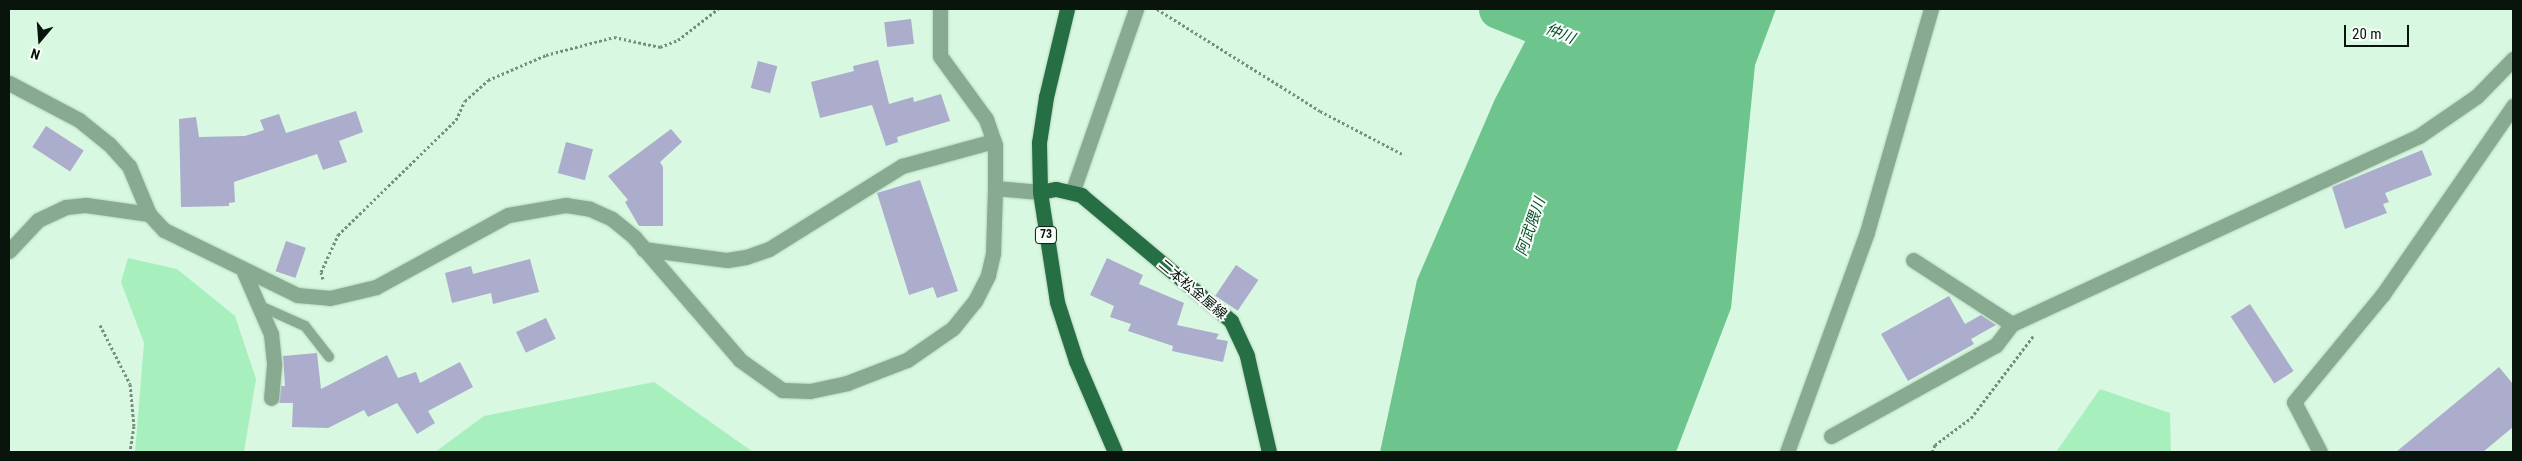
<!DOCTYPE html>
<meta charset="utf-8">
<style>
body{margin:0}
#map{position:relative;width:2522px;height:461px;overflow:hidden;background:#d8f8e1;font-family:"Roboto Condensed","Noto Sans JP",sans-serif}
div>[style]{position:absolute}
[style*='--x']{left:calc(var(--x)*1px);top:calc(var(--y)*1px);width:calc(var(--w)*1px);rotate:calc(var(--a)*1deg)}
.green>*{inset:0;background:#a7f0be}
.water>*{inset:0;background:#6dc48c}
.river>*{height:39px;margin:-19.5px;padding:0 19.5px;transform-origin:19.5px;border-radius:19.5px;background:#6dc48c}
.building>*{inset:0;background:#acaccc;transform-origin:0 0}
.path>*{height:3px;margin-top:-1.5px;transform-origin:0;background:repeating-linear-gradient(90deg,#788e7f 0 2.5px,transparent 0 5px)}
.roads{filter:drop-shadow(0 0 1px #b7d4bf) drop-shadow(0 0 1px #b7d4bf)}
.lane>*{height:10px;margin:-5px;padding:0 5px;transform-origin:5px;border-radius:5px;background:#87aa91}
.street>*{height:15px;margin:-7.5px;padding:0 7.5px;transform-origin:7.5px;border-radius:7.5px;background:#87aa91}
.primary>*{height:15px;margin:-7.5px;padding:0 7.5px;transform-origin:7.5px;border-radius:7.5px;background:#266f45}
span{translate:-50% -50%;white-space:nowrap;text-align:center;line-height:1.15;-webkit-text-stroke:4px #f8fef9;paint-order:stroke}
.shield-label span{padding:1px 4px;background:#f8fef9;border:1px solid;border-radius:4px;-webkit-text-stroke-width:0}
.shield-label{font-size:12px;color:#09140d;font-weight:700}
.street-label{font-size:14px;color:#09140d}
.water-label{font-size:15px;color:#084d2a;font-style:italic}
.frame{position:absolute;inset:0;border:10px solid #09140d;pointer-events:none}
.north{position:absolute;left:15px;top:15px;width:50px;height:50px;-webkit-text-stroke:4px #f8fef9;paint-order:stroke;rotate:198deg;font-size:14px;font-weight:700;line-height:20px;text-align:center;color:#09140d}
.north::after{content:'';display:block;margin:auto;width:18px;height:22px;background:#09140d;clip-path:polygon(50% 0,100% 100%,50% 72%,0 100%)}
.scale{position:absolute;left:2344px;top:25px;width:65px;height:22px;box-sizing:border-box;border:2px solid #09140d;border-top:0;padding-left:6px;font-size:15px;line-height:18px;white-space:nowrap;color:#09140d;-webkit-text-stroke:4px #f8fef9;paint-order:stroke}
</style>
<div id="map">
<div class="green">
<i style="clip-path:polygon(128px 258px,177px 269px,235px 316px,256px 379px,244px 452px,135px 452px,144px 343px,121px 282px)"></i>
<i style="clip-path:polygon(654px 382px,753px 452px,435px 452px,484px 416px)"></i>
<i style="clip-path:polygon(2100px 389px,2170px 413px,2171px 452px,2056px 452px)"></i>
</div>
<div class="water">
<i style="clip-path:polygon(1542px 9px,1776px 9px,1755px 65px,1731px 308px,1676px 452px,1380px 452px,1417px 280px,1495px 99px)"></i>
</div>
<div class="river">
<i style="--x:1498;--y:9;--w:92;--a:21.8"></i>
</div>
<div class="building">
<i style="left:911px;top:19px;width:25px;height:27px;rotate:83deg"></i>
<i style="clip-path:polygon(878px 60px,889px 104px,913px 97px,914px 102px,941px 94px,950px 121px,897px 137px,898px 142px,886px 146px,872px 105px,820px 118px,811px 82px,854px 71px,853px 66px)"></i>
<i style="left:758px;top:61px;width:20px;height:28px;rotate:15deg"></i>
<i style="clip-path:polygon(356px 111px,363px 132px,339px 141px,347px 162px,323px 170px,317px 154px,234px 182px,235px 202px,229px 203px,229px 206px,181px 207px,179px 119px,196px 117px,199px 137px,245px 136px,264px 130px,260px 120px,279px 114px,286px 133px)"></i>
<i style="left:46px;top:126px;width:45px;height:25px;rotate:33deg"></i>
<i style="clip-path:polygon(671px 129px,682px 142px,660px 162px,663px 167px,663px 226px,639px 226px,625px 202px,628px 200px,608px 176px)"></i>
<i style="left:566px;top:142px;width:28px;height:32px;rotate:15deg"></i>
<i style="clip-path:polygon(2422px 150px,2432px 175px,2385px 193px,2389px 202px,2383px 204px,2387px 213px,2345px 229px,2332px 187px)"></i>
<i style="clip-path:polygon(920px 180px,958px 291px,937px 298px,933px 287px,909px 295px,877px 193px)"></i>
<i style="left:286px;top:241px;width:21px;height:32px;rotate:19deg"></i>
<i style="clip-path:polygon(1107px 258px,1143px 275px,1139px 284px,1184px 303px,1177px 325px,1219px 334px,1216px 339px,1228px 341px,1223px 362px,1172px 351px,1173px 346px,1128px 331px,1131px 324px,1110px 317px,1114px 306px,1090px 295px)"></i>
<i style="clip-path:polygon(530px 259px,539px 292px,493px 304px,491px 293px,452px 303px,445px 273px,471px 266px,473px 274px)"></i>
<i style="left:1236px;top:265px;width:27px;height:37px;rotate:34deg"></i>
<i style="clip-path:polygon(1949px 296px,1965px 324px,1981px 315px,1996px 325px,1971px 339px,1974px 344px,1908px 381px,1881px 334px)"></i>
<i style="left:2250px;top:304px;width:80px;height:23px;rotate:57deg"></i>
<i style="left:546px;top:318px;width:23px;height:33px;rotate:65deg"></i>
<i style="clip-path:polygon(317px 353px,321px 389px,387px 355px,398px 378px,416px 372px,420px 383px,460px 362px,473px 387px,428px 411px,435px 423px,417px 434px,397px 403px,368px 417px,364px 410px,328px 428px,292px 427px,293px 403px,279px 403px,281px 386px,285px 386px,283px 356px)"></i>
<i style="clip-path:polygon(2499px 367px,2513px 384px,2513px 427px,2483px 452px,2396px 452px)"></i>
</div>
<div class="path">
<i style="--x:1157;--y:9;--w:192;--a:32"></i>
<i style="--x:1320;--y:111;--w:95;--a:27.6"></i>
<i style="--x:323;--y:279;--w:7;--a:-106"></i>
<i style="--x:321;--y:272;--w:41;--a:-65.3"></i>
<i style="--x:338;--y:235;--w:165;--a:-44.3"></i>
<i style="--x:456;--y:120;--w:21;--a:-65"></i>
<i style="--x:465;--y:101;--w:31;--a:-42"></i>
<i style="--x:488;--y:80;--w:63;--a:-23.3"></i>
<i style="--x:546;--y:55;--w:70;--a:-14.8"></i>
<i style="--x:614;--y:37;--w:47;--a:12.3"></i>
<i style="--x:660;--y:47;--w:19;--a:-21"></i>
<i style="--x:678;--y:40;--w:51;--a:-37.8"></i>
<i style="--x:100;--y:325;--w:66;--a:63"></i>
<i style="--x:130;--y:384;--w:42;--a:84.6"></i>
<i style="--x:134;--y:426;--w:26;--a:99"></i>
<i style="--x:1932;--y:452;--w:8;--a:-67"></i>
<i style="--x:1935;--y:445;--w:45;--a:-36.9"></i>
<i style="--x:1971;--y:418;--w:104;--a:-52.8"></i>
</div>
<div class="roads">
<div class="lane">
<i style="--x:258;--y:305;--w:51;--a:24.1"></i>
<i style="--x:305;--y:326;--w:39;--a:52"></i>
</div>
<div class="street">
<i style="--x:940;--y:9;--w:47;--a:90"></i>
<i style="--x:940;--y:56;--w:78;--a:53.9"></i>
<i style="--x:986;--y:119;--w:28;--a:71"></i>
<i style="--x:995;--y:145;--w:43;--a:90"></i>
<i style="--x:995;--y:188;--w:45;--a:5.1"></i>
<i style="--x:9;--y:83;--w:79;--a:27.9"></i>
<i style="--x:79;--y:120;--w:38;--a:39"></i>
<i style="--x:109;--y:144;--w:30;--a:48"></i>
<i style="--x:129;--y:166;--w:52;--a:67.4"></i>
<i style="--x:149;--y:214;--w:22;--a:47"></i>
<i style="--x:164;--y:230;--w:148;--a:26"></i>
<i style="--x:297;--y:295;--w:33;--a:5"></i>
<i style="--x:330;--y:298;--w:47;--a:-13.4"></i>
<i style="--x:376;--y:287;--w:150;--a:-28.6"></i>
<i style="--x:508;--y:215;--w:59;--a:-9.8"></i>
<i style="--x:566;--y:205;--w:24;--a:9"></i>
<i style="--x:590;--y:209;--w:24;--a:24"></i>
<i style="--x:612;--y:219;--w:28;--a:39"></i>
<i style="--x:634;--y:237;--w:162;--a:49.2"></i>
<i style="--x:740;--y:360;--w:52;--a:35.5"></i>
<i style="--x:782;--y:390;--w:28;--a:2"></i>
<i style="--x:810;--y:391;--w:38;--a:-12"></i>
<i style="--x:847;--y:383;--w:64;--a:-21"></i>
<i style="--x:907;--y:360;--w:56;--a:-34.8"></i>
<i style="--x:953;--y:328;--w:35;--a:-51"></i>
<i style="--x:975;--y:301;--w:29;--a:-63"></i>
<i style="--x:988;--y:275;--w:23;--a:-77"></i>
<i style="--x:993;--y:253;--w:65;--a:-88.2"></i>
<i style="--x:1073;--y:190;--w:192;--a:-70.8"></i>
<i style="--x:643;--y:249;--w:85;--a:7.5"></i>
<i style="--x:727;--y:260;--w:19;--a:-9"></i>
<i style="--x:746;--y:257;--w:24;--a:-19"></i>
<i style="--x:769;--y:249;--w:157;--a:-32"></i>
<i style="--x:902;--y:166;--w:95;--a:-15.2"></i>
<i style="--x:9;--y:251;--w:42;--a:-46.9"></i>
<i style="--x:38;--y:220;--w:31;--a:-25"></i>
<i style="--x:66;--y:207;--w:20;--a:-6"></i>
<i style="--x:86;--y:205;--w:64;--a:8.1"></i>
<i style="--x:1913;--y:260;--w:118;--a:32.9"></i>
<i style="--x:2012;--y:324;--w:448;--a:-24.8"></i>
<i style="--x:2419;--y:136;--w:70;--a:-34.6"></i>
<i style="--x:2477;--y:96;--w:52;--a:-45.8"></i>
<i style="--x:244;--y:272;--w:68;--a:66.5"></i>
<i style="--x:271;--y:334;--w:31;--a:84"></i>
<i style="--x:274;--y:365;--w:33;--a:95"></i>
<i style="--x:1831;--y:436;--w:188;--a:-28.9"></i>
<i style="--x:1996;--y:345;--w:26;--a:-53"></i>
<i style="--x:1787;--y:452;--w:234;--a:-70"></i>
<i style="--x:1867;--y:232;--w:232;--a:-74"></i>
<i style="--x:2320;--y:452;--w:56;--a:-117.5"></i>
<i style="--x:2294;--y:402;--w:140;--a:-50.5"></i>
<i style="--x:2383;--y:294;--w:229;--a:-55.3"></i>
</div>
<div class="primary">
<i style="--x:1067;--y:9;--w:90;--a:103.4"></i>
<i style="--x:1046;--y:97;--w:47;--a:98.7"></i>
<i style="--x:1039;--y:143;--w:49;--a:88.8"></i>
<i style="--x:1040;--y:192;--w:111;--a:81.2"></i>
<i style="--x:1057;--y:302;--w:62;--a:72.1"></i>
<i style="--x:1076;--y:361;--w:99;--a:66.8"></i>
<i style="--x:1040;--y:192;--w:16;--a:-11"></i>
<i style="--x:1056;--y:189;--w:26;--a:13"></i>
<i style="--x:1081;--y:195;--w:196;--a:40"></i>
<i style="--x:1231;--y:321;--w:38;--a:65"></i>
<i style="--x:1247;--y:356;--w:98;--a:77.1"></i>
</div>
</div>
<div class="shield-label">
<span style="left:1046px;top:235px">73</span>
</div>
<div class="street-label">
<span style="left:1193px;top:289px;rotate:40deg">二本松金屋線</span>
</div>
<div class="water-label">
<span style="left:1560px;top:34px;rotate:22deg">仲川</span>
<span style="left:1531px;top:227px;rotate:-71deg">阿武隈川</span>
</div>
<div class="frame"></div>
<div class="north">N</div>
<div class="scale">20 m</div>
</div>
